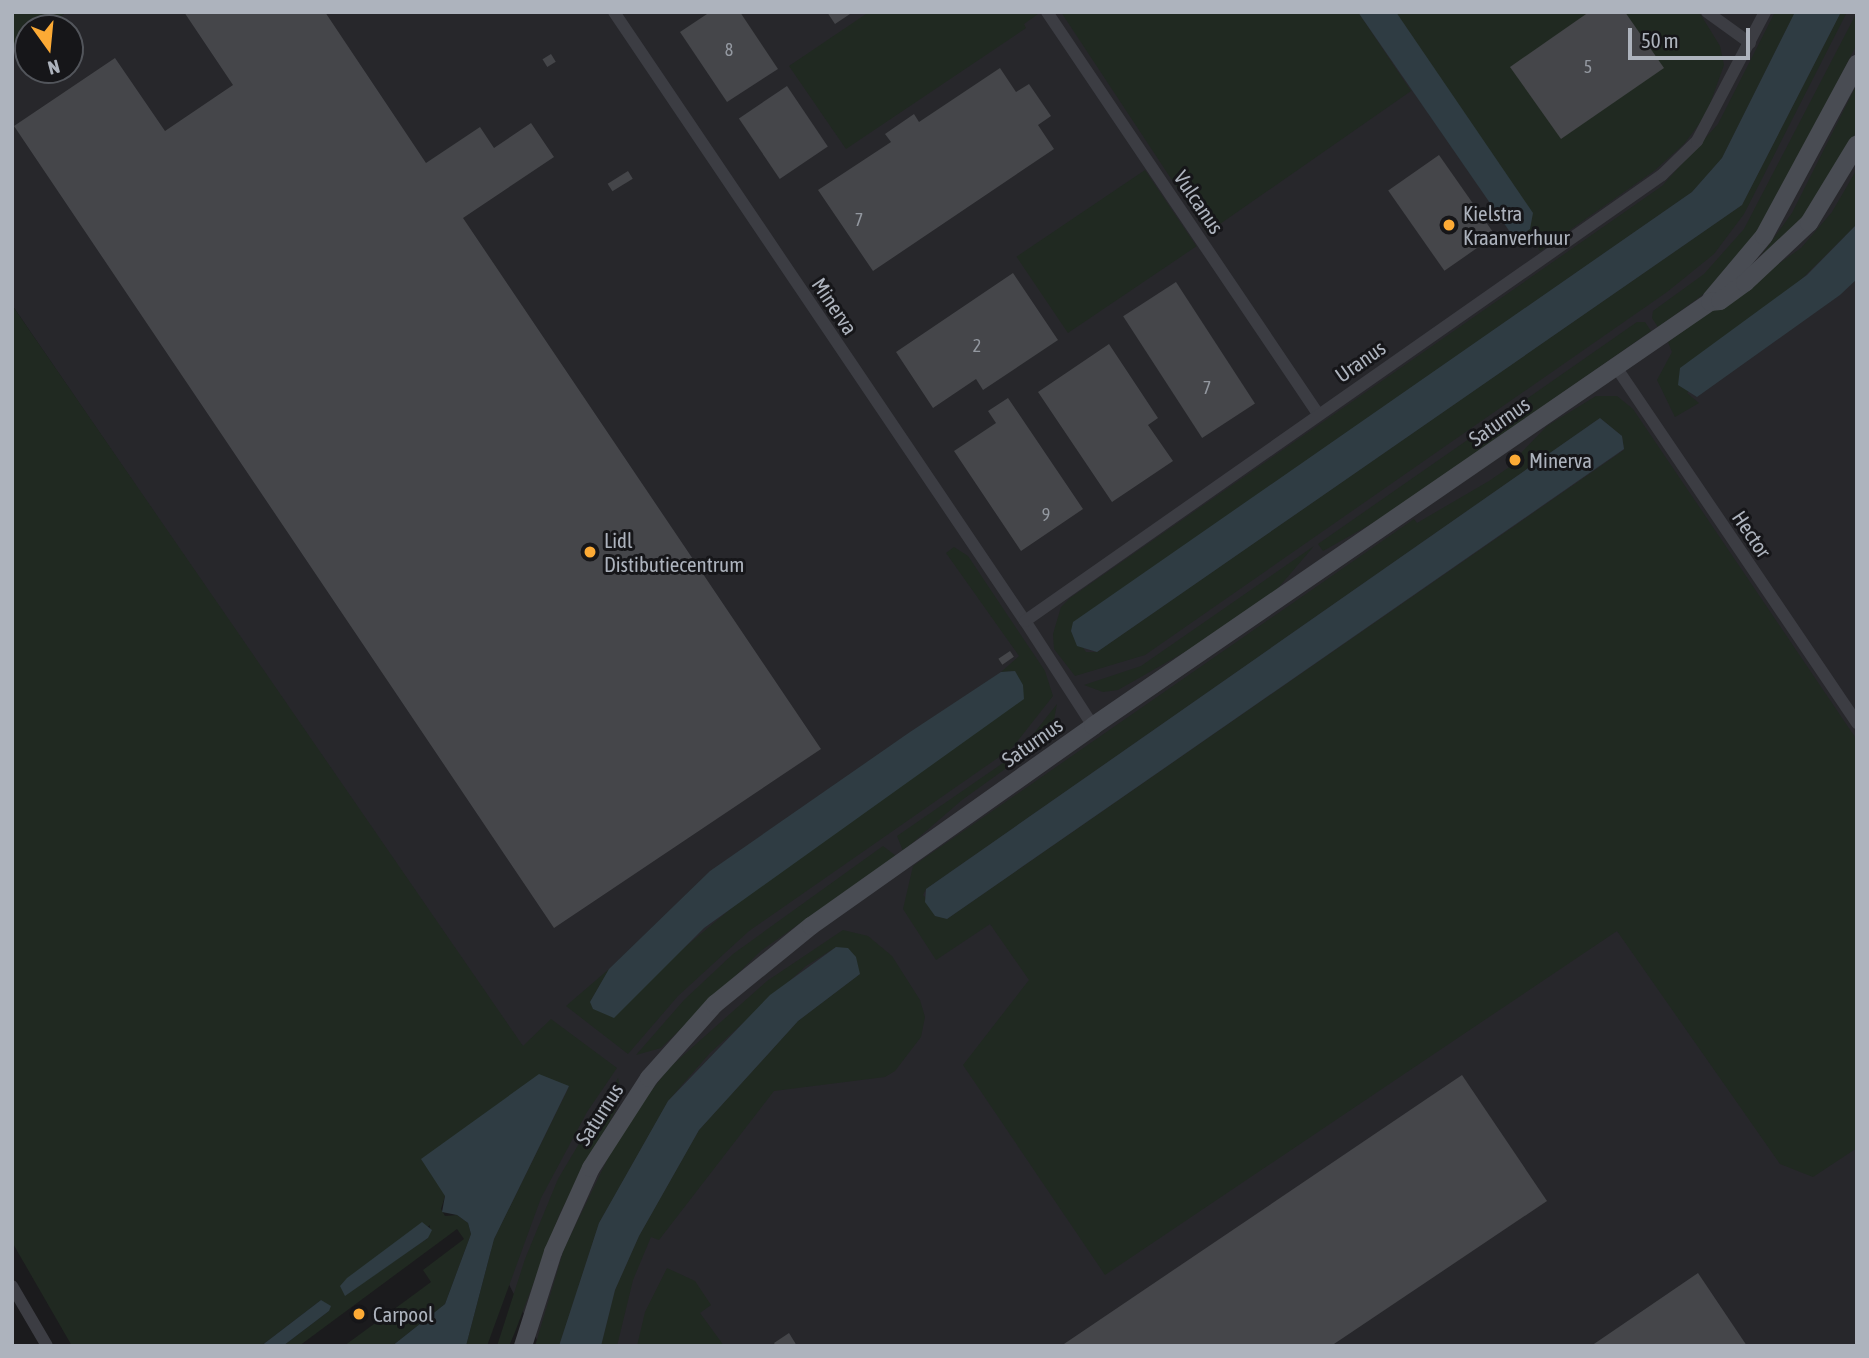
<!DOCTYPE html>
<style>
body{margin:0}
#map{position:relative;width:1869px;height:1358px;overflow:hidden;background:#1b1b1d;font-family:"Asap Condensed",sans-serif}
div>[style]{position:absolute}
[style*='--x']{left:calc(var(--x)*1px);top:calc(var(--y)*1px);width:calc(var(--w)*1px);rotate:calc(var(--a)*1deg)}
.built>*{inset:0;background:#27272b}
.green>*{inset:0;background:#202921;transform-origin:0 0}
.water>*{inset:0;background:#2f3c43}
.building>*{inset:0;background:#45464a;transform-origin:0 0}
.minor>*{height:12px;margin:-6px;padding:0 6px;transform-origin:6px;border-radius:6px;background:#3c3d43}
.secondary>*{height:18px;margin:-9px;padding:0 9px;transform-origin:9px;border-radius:9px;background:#494c53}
.dots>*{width:19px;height:19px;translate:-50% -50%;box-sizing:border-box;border:4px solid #161619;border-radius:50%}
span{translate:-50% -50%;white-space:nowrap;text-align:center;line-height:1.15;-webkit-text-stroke:6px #161619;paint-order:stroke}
.number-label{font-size:18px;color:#9398a0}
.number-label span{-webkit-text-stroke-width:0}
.street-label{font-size:21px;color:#adb3bd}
.poi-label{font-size:21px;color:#adb3bd}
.left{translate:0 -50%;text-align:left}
.frame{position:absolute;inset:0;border:14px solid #adb3bd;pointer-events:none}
.north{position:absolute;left:14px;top:14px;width:70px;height:70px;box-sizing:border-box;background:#161619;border:2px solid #52555b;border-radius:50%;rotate:165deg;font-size:19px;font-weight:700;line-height:28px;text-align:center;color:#adb3bd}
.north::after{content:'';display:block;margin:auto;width:24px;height:32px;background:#fcaa35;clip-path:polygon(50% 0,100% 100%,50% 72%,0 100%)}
.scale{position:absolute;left:1628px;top:28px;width:122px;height:32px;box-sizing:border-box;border:4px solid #adb3bd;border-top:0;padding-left:9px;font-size:21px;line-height:24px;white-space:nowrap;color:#adb3bd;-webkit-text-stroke:5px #161619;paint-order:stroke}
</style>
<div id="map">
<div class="built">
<i style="clip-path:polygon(67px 12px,1857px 12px,1857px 1346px,540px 1346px,478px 1223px,403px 875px,12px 305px,12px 49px,28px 38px,28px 70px,70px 70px,70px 28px,43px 28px)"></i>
</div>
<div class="green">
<i style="clip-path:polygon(12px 12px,67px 12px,43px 28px,28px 28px,28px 38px,12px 49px)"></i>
<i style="clip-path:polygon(869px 12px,1037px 12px,1038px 14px,1024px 24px,1026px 28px,846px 149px,789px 66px)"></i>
<i style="clip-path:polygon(1061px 12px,1358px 12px,1411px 91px,1207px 233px)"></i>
<i style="clip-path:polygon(1396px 12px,1699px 12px,1720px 46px,1724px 65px,1706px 115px,1684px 144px,1654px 171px,1540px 251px)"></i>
<i style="clip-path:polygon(1775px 12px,1795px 12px,1722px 158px,1692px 192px,1074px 622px,1071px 631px,1086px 652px,1097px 652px,1742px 205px,1841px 12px,1847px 12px,1744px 214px,1714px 254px,1667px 292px,1145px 655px,1075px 676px,1054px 649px,1053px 634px,1061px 607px,1070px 598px,1662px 186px,1718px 124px)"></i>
<i style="clip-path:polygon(1857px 12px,1857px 44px,1761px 230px,1708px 291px,1658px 327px,1652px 318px,1653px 311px,1704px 274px,1744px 229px)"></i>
<i style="clip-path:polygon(1857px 84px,1857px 130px,1825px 191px,1817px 205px,1760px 257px,1792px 213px)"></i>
<i style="clip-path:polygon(1857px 169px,1857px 224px,1687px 393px,1699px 403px,1675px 417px,1657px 380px,1672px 352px,1668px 342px,1801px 248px,1832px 212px)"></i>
<i style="left:1145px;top:170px;width:92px;height:155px;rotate:56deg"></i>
<i style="clip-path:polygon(evenodd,12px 305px,523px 1046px,551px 1019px,617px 1068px,587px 1112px,541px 1198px,487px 1346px,466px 1346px,494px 1239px,569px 1087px,445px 1196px,441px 1209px,445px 1216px,457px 1215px,468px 1223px,471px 1234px,445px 1304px,392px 1346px,344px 1346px,431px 1282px,423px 1270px,464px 1239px,457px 1229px,299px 1346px,283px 1346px,329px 1311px,321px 1300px,261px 1346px,72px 1346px,12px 1242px,12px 305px,430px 1225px,428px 1238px,345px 1295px,430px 1225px)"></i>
<i style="clip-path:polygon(1637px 322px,1645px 322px,1651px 331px,1387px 515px,1323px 551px,1318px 544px)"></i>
<i style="clip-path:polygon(evenodd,1596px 396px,1617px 396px,1633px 409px,1857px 740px,1857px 1148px,1813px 1177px,1780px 1164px,1617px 931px,1105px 1275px,963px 1065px,1029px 980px,990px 924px,936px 960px,903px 909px,913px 866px,1414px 519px,1417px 523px,1489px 481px,1521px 459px,1519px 455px,1547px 426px,1596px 396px,1600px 418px,1622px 436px,1624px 450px,947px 919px,923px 895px,926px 889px,1600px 418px)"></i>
<i style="clip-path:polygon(1314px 546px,1273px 594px,1204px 641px,1118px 690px,1103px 692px,1084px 685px,1141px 666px)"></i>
<i style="clip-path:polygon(954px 547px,968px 556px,1045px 671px,1053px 696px,1012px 748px,749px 931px,678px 996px,628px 1054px,566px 1006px,609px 969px,590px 1002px,660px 968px,1015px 671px,1001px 672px,1019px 656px,946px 553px)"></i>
<i style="clip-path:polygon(1057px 704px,1052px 730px,1040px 744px,962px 800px,903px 851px,897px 836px,1019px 752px)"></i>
<i style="clip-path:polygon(883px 846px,896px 856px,762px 950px,661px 1048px,636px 1055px,684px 1000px,733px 954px)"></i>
<i style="clip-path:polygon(843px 930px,868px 936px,892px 956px,920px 1000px,925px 1017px,921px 1037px,895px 1071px,885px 1077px,774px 1091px,659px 1240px,651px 1237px,633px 1280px,617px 1346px,601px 1346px,615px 1290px,639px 1236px,699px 1130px,798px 1021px,860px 974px,836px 947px,806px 966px,710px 1053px,668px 1101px,599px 1223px,559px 1346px,535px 1346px,564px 1249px,609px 1156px,639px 1107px,669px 1068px,767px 981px)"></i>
<i style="clip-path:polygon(618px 1078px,621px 1091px,616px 1110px,560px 1213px,515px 1332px,509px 1346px,497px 1346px,525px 1259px,558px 1179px)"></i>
<i style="clip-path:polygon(667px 1268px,695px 1281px,711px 1305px,700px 1313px,724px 1346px,637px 1346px,645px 1312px)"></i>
</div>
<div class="water">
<i style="clip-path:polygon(1358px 12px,1396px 12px,1533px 213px,1530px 229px,1523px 234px,1510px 232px)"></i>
<i style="clip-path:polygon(1795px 12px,1841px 12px,1742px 205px,1097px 652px,1077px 646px,1071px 631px,1073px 622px,1692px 192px,1722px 158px)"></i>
<i style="clip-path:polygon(1857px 224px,1857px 279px,1840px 295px,1697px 397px,1678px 385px,1680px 368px,1807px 275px)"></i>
<i style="clip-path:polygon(1600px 418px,1622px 436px,1624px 449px,947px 919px,935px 916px,925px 902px,926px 889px)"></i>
<i style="clip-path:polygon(1015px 671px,1023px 685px,1024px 699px,704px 928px,614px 1018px,593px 1009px,590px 1002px,609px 969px,710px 871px,910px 732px,1001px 672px)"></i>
<i style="clip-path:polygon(836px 947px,848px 948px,856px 957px,860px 974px,798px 1021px,699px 1130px,639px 1236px,615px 1290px,601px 1346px,559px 1346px,599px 1223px,668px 1101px,770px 995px)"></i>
<i style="clip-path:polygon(539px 1074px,569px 1086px,494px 1239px,466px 1346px,392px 1346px,445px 1304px,471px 1234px,468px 1223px,457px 1215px,442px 1212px,445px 1196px,421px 1159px)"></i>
<i style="clip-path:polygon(422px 1222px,432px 1230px,428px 1238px,345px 1296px,340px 1286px,347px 1278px)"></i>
<i style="clip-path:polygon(321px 1300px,331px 1306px,329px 1311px,283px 1346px,261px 1346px)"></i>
</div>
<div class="building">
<i style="clip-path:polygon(184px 12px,325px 12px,426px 163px,480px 127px,494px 148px,531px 123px,554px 157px,463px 218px,821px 749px,554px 928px,14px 126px,115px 58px,165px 131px,233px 85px)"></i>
<i style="clip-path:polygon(710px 12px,740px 12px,778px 69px,727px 102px,680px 32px)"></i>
<i style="clip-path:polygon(827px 12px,853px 12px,835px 24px)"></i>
<i style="clip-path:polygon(1589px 12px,1625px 12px,1664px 68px,1561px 139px,1510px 67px)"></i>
<i style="left:551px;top:54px;width:9px;height:10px;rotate:58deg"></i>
<i style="clip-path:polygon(1000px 68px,1016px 92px,1029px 84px,1051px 116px,1038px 125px,1054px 149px,873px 271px,818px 190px,891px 142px,885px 134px,914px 114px,919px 122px)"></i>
<i style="left:787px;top:86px;width:73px;height:58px;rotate:56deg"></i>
<i style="left:1439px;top:155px;width:98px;height:62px;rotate:55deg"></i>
<i style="left:628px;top:171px;width:9px;height:24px;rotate:58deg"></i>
<i style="clip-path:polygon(1013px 273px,1058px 340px,983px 390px,976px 379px,933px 408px,896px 352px)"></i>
<i style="left:1176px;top:282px;width:145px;height:63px;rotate:57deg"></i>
<i style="clip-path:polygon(1109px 344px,1158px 418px,1148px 425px,1173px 461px,1112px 502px,1038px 392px)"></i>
<i style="clip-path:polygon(1008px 398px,1083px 509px,1021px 551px,954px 451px,996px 423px,988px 411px)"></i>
<i style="left:1010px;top:651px;width:7px;height:14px;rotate:56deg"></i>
<i style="clip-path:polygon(1462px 1075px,1547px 1201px,1331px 1346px,1061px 1346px)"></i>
<i style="clip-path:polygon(1698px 1273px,1747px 1346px,1591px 1346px)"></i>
<i style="clip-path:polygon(789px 1333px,797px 1346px,776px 1346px,774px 1343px)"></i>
</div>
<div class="minor">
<i style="--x:614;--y:12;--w:735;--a:55.99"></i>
<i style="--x:1047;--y:12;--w:485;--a:56"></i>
<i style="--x:1707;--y:12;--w:53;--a:35.8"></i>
<i style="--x:1616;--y:367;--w:430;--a:55.9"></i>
<i style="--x:1093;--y:726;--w:125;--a:-122.9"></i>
<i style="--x:1025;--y:621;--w:778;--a:-35"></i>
<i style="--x:1662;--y:175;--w:49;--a:-44.2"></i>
<i style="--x:1697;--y:141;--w:146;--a:-62.2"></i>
<i style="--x:12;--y:1286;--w:69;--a:59.7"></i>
</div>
<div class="secondary">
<i style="--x:1711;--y:299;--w:82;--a:-49.9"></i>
<i style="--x:1764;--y:236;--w:196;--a:-61.6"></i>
<i style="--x:523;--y:1346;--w:99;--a:-72.3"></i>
<i style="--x:553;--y:1252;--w:92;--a:-65.7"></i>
<i style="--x:591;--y:1168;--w:107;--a:-57.2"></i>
<i style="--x:649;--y:1078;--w:99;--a:-48.3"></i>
<i style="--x:715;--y:1004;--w:124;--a:-39.1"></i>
<i style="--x:811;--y:926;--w:346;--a:-35.3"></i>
<i style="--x:1093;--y:726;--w:749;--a:-34.5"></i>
<i style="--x:1710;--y:302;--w:10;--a:-6"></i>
<i style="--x:1720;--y:301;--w:31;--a:-36"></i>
<i style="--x:1745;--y:283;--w:88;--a:-43.2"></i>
<i style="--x:1809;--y:223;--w:92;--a:-58.7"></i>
</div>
<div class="dots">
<i style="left:1449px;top:225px;background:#fcaa35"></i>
<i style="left:1515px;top:460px;background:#fcaa35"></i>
<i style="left:590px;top:552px;background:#fcaa35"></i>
<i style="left:359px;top:1314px;background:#fcaa35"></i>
</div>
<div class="number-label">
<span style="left:729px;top:50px">8</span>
<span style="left:1588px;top:67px">5</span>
<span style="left:859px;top:220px">7</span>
<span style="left:977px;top:346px">2</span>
<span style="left:1207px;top:388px">7</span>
<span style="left:1046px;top:515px">9</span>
</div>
<div class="street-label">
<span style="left:1199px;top:202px;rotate:56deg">Vulcanus</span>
<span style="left:835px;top:306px;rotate:56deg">Minerva</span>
<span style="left:1360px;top:361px;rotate:-35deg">Uranus</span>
<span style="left:1499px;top:421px;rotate:-35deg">Saturnus</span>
<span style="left:1752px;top:534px;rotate:56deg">Hector</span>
<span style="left:1032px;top:742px;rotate:-35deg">Saturnus</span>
<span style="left:599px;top:1114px;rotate:-57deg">Saturnus</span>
</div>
<div class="poi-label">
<span class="left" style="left:1463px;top:225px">Kielstra<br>Kraanverhuur</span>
<span class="left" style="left:1529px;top:460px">Minerva</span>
<span class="left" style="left:604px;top:552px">Lidl<br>Distibutiecentrum</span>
<span class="left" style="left:373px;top:1314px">Carpool</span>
</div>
<div class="frame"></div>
<div class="north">N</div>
<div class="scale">50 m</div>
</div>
